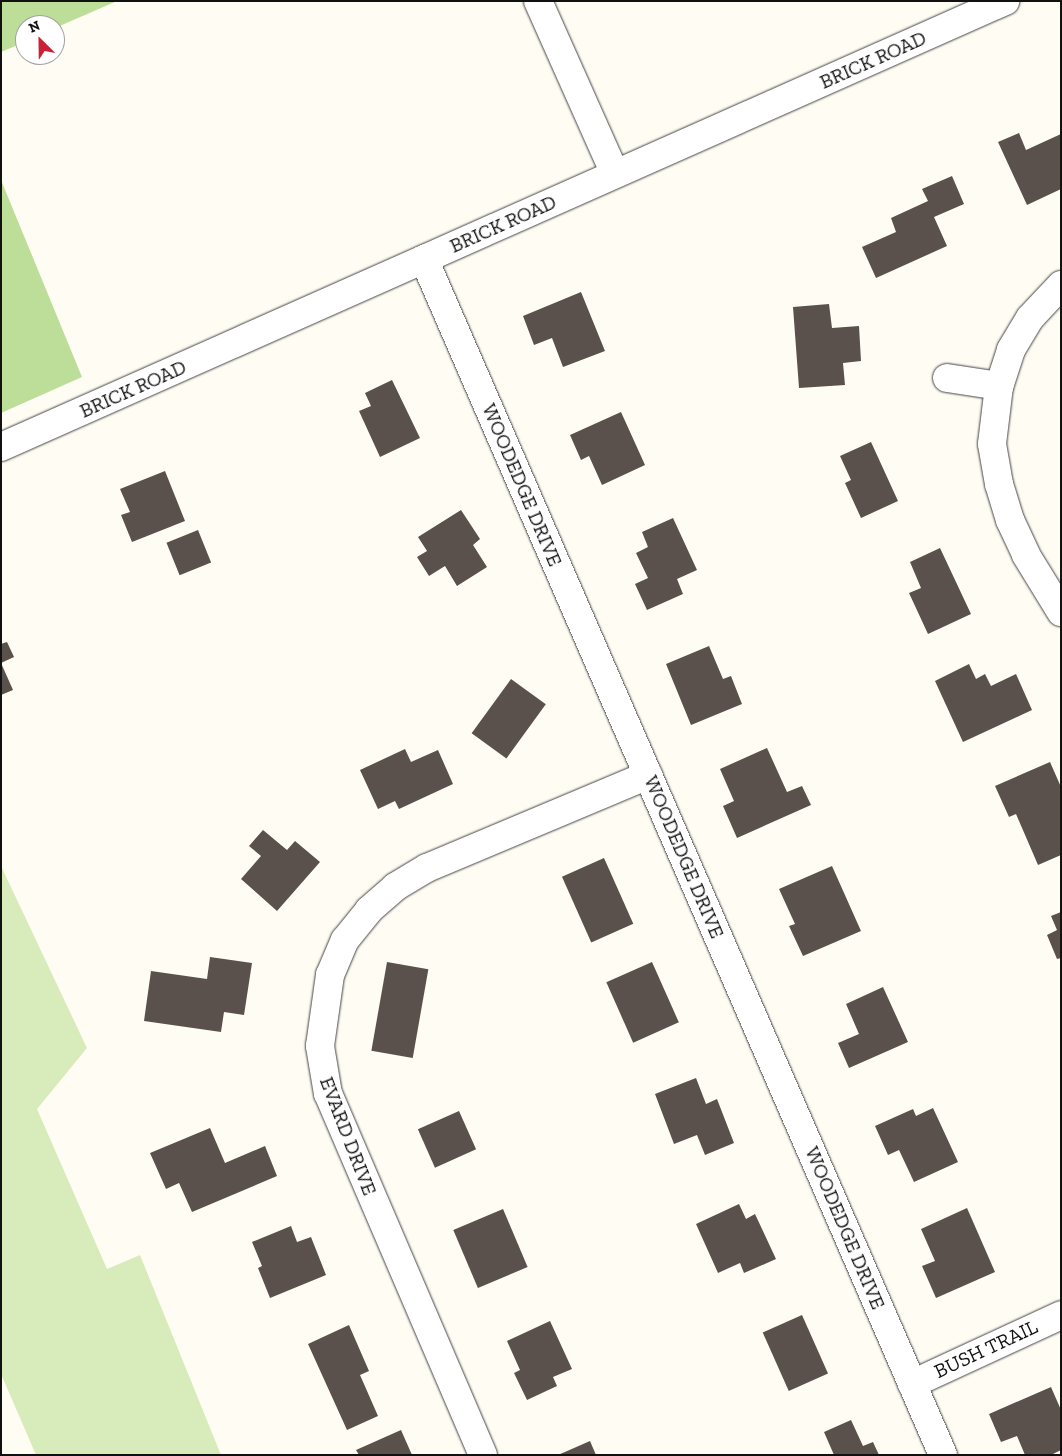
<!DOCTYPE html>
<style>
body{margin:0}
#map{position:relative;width:1062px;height:1456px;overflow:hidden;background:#fffcf4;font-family:"Zilla Slab",serif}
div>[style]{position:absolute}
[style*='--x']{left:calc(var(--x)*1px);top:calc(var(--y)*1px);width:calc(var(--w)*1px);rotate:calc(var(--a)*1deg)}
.green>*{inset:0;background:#d8ecbb}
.forest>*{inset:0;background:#bdde99}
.building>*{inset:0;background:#5a514c;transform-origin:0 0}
.roads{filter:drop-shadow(0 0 1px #444) drop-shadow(0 0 1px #444)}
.minor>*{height:28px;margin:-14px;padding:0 14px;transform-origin:14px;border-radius:14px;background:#fff}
span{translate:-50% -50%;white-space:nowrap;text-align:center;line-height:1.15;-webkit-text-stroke:5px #fff;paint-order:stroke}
.street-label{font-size:20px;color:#111}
.frame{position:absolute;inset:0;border:2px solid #111;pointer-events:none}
.north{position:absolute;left:15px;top:15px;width:50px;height:50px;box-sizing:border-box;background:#fff;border:1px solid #a0a0a0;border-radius:50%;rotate:337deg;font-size:14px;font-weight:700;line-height:20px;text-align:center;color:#111}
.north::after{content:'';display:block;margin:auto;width:18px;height:22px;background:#c92135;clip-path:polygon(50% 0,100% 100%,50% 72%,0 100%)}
</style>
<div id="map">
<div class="green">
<i style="clip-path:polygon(1px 866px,87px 1048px,37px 1109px,107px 1269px,140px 1255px,221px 1455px,36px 1455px,1px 1374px)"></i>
</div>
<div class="forest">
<i style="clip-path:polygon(1px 1px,117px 1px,55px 28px,55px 25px,25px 25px,25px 42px,1px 52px)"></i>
<i style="clip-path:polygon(1px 180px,82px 377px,1px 413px)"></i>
</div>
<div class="building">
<i style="clip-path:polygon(1019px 133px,1026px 150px,1061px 134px,1061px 189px,1027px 205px,998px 142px)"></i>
<i style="clip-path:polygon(952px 176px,964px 204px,934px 217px,947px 246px,876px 278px,862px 247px,896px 232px,891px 218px,928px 201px,922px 189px)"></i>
<i style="clip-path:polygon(581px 292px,605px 351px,563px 367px,552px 338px,534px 345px,523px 316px)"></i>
<i style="clip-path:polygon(829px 304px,832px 328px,859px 326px,861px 361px,843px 363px,845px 385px,799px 388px,793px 307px)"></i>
<i style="clip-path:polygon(392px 380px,420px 438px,380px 457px,359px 411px,371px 406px,365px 393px)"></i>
<i style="clip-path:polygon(621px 412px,645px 465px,602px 485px,589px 456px,581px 460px,570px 435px)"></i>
<i style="clip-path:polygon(871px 442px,898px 501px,861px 518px,845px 483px,851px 480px,840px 456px)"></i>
<i style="clip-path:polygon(165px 471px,185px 521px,132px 542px,121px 515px,130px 512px,120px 489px)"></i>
<i style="clip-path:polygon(461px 510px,480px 539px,473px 545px,487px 567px,457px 586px,445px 566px,429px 576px,417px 557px,427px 551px,418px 537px)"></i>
<i style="clip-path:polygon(673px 518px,697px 570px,677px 579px,683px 594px,647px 610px,635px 584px,648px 578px,636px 553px,648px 547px,642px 532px)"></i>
<i style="left:198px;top:530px;width:35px;height:34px;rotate:68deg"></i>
<i style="clip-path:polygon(940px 548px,971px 614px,928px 634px,909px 593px,921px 588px,910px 562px)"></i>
<i style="clip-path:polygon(7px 642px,14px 657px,1px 663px,1px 644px)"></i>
<i style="clip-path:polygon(709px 646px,723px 679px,731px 676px,742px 704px,691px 725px,666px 664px)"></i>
<i style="clip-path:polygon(1px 663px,13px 690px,1px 695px)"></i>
<i style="clip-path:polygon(969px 664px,976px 679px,985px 674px,991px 686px,1016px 674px,1032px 710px,963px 742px,935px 681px)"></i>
<i style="left:511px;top:679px;width:43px;height:67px;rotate:36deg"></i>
<i style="clip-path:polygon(767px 748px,787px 792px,802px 786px,811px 805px,737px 838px,723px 806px,734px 801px,720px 769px)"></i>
<i style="clip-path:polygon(405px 749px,411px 762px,438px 750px,453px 784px,399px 809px,395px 801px,378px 809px,360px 770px)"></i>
<i style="clip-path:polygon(1050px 762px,1061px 787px,1061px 855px,1038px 865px,1016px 814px,1009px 817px,995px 786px)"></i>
<i style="clip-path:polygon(263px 830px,287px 850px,295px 841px,320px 862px,277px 911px,241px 879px,261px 856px,249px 846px)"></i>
<i style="left:604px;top:858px;width:72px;height:46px;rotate:66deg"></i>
<i style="clip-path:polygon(832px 866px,861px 931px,803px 956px,789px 926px,795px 924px,779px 889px)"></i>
<i style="clip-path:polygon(1061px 912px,1061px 958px,1057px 959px,1047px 935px,1057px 930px,1051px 916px)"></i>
<i style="clip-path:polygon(210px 957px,252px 963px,244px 1015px,224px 1012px,221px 1032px,144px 1021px,151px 971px,207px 979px)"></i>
<i style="left:387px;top:962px;width:42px;height:90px;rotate:10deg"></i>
<i style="left:652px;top:962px;width:66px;height:50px;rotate:66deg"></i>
<i style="clip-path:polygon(883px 987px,908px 1042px,849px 1068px,838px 1043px,859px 1034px,846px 1004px)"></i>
<i style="clip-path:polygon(696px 1078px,706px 1104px,717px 1099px,734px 1143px,705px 1155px,697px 1135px,674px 1144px,655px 1094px)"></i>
<i style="clip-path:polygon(933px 1108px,958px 1162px,914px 1182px,899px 1150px,888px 1155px,875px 1126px,913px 1109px,916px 1116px)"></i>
<i style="left:459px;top:1111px;width:42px;height:45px;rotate:66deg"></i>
<i style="clip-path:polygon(210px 1128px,225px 1163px,265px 1146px,277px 1176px,192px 1212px,179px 1183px,166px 1189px,150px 1153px)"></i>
<i style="clip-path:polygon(739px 1204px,746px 1219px,755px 1214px,776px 1259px,744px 1273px,740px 1263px,718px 1273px,696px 1224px)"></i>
<i style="clip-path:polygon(967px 1208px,995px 1272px,936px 1298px,922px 1266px,935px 1261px,921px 1229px)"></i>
<i style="left:503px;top:1209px;width:63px;height:54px;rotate:67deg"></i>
<i style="clip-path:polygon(291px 1226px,297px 1242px,311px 1237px,326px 1275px,270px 1298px,258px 1268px,262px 1266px,252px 1242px)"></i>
<i style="left:802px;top:1315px;width:64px;height:43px;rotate:66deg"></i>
<i style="clip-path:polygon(550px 1321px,572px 1369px,553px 1377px,557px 1386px,527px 1400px,514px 1373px,520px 1370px,507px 1341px)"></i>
<i style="clip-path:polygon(349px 1325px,369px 1371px,360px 1375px,378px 1416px,347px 1430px,308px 1344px)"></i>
<i style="clip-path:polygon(1051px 1387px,1061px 1410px,1061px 1450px,1051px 1455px,1025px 1455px,1017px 1436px,1001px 1442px,989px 1414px)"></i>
<i style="clip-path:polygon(851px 1420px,863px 1446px,873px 1442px,879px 1455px,834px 1455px,824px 1432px)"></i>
<i style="clip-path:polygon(401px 1430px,412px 1455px,359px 1455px,356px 1450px)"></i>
<i style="clip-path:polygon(590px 1441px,596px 1455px,558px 1455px)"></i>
</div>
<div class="roads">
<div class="minor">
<i style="--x:538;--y:1;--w:189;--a:66"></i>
<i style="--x:424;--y:259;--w:1304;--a:66.54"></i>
<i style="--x:1061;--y:285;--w:45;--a:133.2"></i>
<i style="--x:1030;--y:318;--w:37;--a:121"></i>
<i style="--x:1011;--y:350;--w:38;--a:108"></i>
<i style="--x:999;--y:386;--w:58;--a:96.9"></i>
<i style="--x:992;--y:444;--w:41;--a:80.1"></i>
<i style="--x:999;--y:484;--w:38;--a:73"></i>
<i style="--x:1010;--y:520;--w:38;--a:65"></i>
<i style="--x:1026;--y:555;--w:67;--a:58.4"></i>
<i style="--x:947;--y:378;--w:53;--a:8.7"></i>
<i style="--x:1;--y:447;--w:1099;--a:-23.95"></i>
<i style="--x:912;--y:1384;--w:164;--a:-24.8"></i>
<i style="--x:483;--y:1455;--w:393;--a:-113.2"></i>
<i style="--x:328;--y:1094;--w:49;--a:-99.5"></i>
<i style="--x:320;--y:1046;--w:72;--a:-82"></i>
<i style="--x:330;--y:975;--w:38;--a:-67"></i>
<i style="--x:345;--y:940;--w:38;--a:-51"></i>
<i style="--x:369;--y:910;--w:35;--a:-41"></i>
<i style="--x:395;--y:887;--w:37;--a:-31"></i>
<i style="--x:427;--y:868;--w:240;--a:-22.8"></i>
</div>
</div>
<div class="street-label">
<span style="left:873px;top:60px;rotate:-24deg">BRICK ROAD</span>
<span style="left:503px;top:224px;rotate:-24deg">BRICK ROAD</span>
<span style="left:133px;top:389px;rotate:-24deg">BRICK ROAD</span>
<span style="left:522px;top:485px;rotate:67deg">WOODEDGE DRIVE</span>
<span style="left:684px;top:857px;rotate:67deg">WOODEDGE DRIVE</span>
<span style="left:348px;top:1136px;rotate:69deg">EVARD DRIVE</span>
<span style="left:845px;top:1228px;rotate:67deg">WOODEDGE DRIVE</span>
<span style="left:986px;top:1349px;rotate:-25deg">BUSH TRAIL</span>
</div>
<div class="frame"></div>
<div class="north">N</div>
</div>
